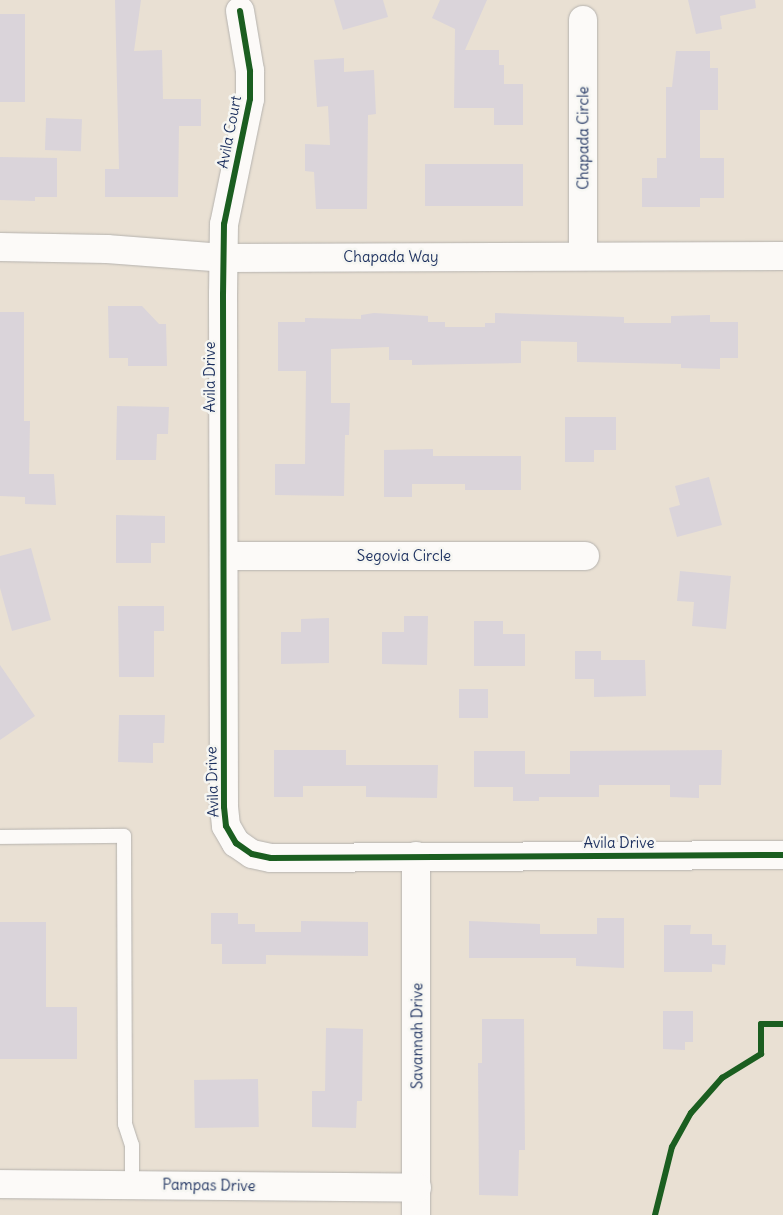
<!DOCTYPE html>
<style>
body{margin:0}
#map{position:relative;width:783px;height:1215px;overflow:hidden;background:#e9e0d3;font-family:Delius,sans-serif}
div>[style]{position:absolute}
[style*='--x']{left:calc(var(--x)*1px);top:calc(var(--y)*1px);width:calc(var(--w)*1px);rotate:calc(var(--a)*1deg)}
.building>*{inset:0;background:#dad4da;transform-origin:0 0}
.roads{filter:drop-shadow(0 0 1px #b5b2ae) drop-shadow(0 0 1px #b5b2ae)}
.lane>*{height:14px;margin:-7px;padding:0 7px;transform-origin:7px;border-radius:7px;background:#fcfaf8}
.street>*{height:28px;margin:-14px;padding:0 14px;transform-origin:14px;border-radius:14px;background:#fcfaf8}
.cycleway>*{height:6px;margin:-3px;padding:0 3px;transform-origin:3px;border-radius:3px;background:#1b5e20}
span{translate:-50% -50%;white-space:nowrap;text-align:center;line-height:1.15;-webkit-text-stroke:5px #f6f6f2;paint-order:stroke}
.street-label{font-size:15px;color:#1b2f5e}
</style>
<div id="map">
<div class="building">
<i style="clip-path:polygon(115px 0,141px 0,134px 51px,162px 50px,163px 99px,201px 99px,201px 126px,179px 126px,178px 197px,105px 197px,105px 169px,119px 169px)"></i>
<i style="clip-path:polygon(334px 0,383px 0,388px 17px,343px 30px)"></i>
<i style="clip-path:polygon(440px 0,487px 0,465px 50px,499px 50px,499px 65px,504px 65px,504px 84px,523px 84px,523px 125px,494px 125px,494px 108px,454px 108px,455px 29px,432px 18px)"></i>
<i style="clip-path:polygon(688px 0,755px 0,756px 8px,720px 16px,722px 29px,696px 34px)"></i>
<i style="left:0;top:14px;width:25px;height:88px"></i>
<i style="clip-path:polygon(676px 51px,710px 51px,710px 68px,718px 68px,718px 110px,700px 110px,700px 158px,724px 158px,724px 198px,700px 198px,700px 207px,642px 207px,642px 178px,657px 178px,657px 158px,666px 158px,666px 87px,672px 87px)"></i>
<i style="clip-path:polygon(344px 58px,344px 72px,374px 70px,376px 114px,368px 115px,367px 209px,316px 209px,314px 172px,305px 171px,305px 144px,330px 145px,328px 106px,317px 107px,314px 60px)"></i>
<i style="left:46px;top:118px;width:36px;height:32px;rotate:2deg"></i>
<i style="clip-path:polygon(0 157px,57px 158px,57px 197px,35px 197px,35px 201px,0 200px)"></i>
<i style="left:425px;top:164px;width:98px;height:42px"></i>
<i style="clip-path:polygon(108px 306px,142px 306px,159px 324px,166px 324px,167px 366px,128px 366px,128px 358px,109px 358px)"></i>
<i style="clip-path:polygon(0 312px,24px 312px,24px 421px,30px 421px,29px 474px,54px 474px,56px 505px,25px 504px,25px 497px,0 496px)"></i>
<i style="clip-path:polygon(374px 313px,428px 316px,428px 322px,445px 322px,445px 327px,485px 327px,485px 323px,495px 323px,495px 313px,624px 317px,624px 323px,671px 323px,671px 316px,710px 315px,710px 322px,738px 322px,738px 358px,720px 358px,720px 369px,681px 368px,681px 364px,577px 362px,577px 342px,521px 341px,521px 363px,412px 365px,412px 360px,389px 360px,389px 347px,331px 349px,331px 403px,350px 403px,349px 435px,345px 435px,344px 496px,275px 495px,275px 464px,305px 464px,306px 371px,278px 371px,278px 322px,305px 322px,305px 318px,361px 319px,361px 315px)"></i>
<i style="clip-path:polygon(117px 406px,169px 407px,168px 434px,157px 434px,156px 460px,116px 460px)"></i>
<i style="clip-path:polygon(565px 417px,616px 417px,616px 450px,594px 450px,594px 462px,565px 462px)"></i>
<i style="clip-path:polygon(433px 449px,433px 456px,521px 456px,521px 490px,465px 490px,465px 484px,412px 484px,412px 497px,384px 497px,384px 450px)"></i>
<i style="clip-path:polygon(709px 477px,722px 525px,677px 537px,669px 508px,680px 505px,675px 486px)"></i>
<i style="clip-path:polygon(116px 515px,165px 516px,165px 543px,151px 543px,151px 563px,116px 563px)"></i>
<i style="clip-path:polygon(31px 548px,51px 620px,12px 631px,0 588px,0 556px)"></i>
<i style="clip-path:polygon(680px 571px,731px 576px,726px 629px,692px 626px,694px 602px,677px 601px)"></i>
<i style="clip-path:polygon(118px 606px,164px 606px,164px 631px,154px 631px,154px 677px,119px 677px)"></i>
<i style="clip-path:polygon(404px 616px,428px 616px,427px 665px,382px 664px,382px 632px,404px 632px)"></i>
<i style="clip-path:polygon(329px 618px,329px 663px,281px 664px,281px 632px,301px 632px,301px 619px)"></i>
<i style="clip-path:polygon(474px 621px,503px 621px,503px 634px,525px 634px,525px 666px,474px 666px)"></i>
<i style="clip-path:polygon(575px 651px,601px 651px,601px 660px,645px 660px,646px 696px,594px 697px,594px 679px,575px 679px)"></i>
<i style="clip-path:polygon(0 665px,35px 716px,0 740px)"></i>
<i style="left:459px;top:689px;width:29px;height:29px"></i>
<i style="clip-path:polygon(119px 715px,165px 715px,164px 743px,153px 743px,153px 763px,118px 762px)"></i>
<i style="clip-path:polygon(274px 750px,346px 750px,346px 765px,438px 765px,437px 798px,366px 797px,366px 786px,303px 786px,303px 797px,274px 797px)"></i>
<i style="clip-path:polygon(722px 750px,721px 785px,699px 785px,699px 798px,670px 797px,670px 785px,599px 785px,599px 797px,539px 797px,539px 801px,513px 801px,513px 787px,474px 787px,474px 751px,525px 751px,525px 774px,570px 774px,570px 751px)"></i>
<i style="clip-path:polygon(211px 913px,238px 913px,238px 924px,255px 924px,255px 932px,301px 932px,301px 921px,368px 922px,368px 956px,266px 955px,266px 964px,222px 964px,222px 944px,211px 944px)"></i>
<i style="clip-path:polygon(597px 918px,624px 918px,624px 968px,576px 966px,576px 958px,469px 958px,469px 921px,540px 924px,540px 934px,597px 934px)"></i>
<i style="clip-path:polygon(0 922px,46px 922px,46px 1007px,77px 1007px,77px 1059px,0 1059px)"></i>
<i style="clip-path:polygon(664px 925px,691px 925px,690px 934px,712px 934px,712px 945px,726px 945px,725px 965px,712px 964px,712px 972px,664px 972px)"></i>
<i style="clip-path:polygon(663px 1011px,693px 1011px,693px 1042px,685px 1042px,685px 1050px,663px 1049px)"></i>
<i style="clip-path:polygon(482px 1019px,524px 1019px,525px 1150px,519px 1150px,518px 1196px,479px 1195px,478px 1063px,482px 1063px)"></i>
<i style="clip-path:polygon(326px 1028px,363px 1029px,362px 1101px,357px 1101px,356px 1128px,312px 1127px,312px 1091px,325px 1091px)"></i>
<i style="left:258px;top:1079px;width:48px;height:64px;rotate:89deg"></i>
</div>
<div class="roads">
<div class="lane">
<i style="--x:0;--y:837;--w:124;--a:-0.5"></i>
<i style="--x:124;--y:836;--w:288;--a:89.8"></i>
<i style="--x:125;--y:1124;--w:22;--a:72"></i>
<i style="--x:132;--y:1145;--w:39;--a:90"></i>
</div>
<div class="street">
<i style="--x:240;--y:11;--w:61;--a:80.5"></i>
<i style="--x:250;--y:71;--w:28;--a:90"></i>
<i style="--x:250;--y:99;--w:128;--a:101.7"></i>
<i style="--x:224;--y:224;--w:70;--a:90.8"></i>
<i style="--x:223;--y:294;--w:513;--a:89.89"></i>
<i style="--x:224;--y:807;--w:19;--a:84"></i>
<i style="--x:226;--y:826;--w:20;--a:60"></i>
<i style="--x:236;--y:843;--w:19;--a:35"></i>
<i style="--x:252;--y:854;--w:19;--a:12"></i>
<i style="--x:271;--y:858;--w:512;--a:-0.34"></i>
<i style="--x:583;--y:20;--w:236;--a:90"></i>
<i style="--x:0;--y:247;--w:107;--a:1.1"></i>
<i style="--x:107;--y:249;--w:116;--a:4.4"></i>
<i style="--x:223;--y:258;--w:560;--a:-0.2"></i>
<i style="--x:224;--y:556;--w:361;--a:0"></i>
<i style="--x:416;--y:856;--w:359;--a:90"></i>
<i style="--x:0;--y:1184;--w:417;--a:0.5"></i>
</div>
</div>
<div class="cycleway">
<i style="--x:240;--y:11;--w:61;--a:80.5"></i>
<i style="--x:250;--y:71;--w:28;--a:90"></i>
<i style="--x:250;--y:99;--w:128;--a:101.7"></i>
<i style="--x:224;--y:224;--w:70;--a:90.8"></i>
<i style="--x:223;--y:294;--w:513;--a:89.89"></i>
<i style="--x:224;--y:807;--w:19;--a:84"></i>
<i style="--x:226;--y:826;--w:20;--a:60"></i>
<i style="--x:236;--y:843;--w:19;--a:35"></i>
<i style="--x:252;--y:854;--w:19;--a:12"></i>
<i style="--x:271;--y:858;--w:512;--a:-0.34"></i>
<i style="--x:655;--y:1215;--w:70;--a:-76"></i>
<i style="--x:672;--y:1147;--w:39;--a:-61"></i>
<i style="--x:691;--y:1113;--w:47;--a:-48.5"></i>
<i style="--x:722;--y:1078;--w:46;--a:-31.6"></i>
<i style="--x:761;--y:1054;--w:30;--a:-90"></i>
<i style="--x:761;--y:1024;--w:22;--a:0"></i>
</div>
<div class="street-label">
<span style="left:229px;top:132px;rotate:-79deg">Avila Court</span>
<span style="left:583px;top:138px;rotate:-90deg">Chapada Circle</span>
<span style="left:391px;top:257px">Chapada Way</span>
<span style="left:210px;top:377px;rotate:-90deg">Avila Drive</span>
<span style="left:404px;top:556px">Segovia Circle</span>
<span style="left:212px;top:782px;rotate:-92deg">Avila Drive</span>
<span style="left:619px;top:843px">Avila Drive</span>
<span style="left:417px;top:1036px;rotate:-90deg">Savannah Drive</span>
<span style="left:209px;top:1185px;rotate:1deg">Pampas Drive</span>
</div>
</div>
